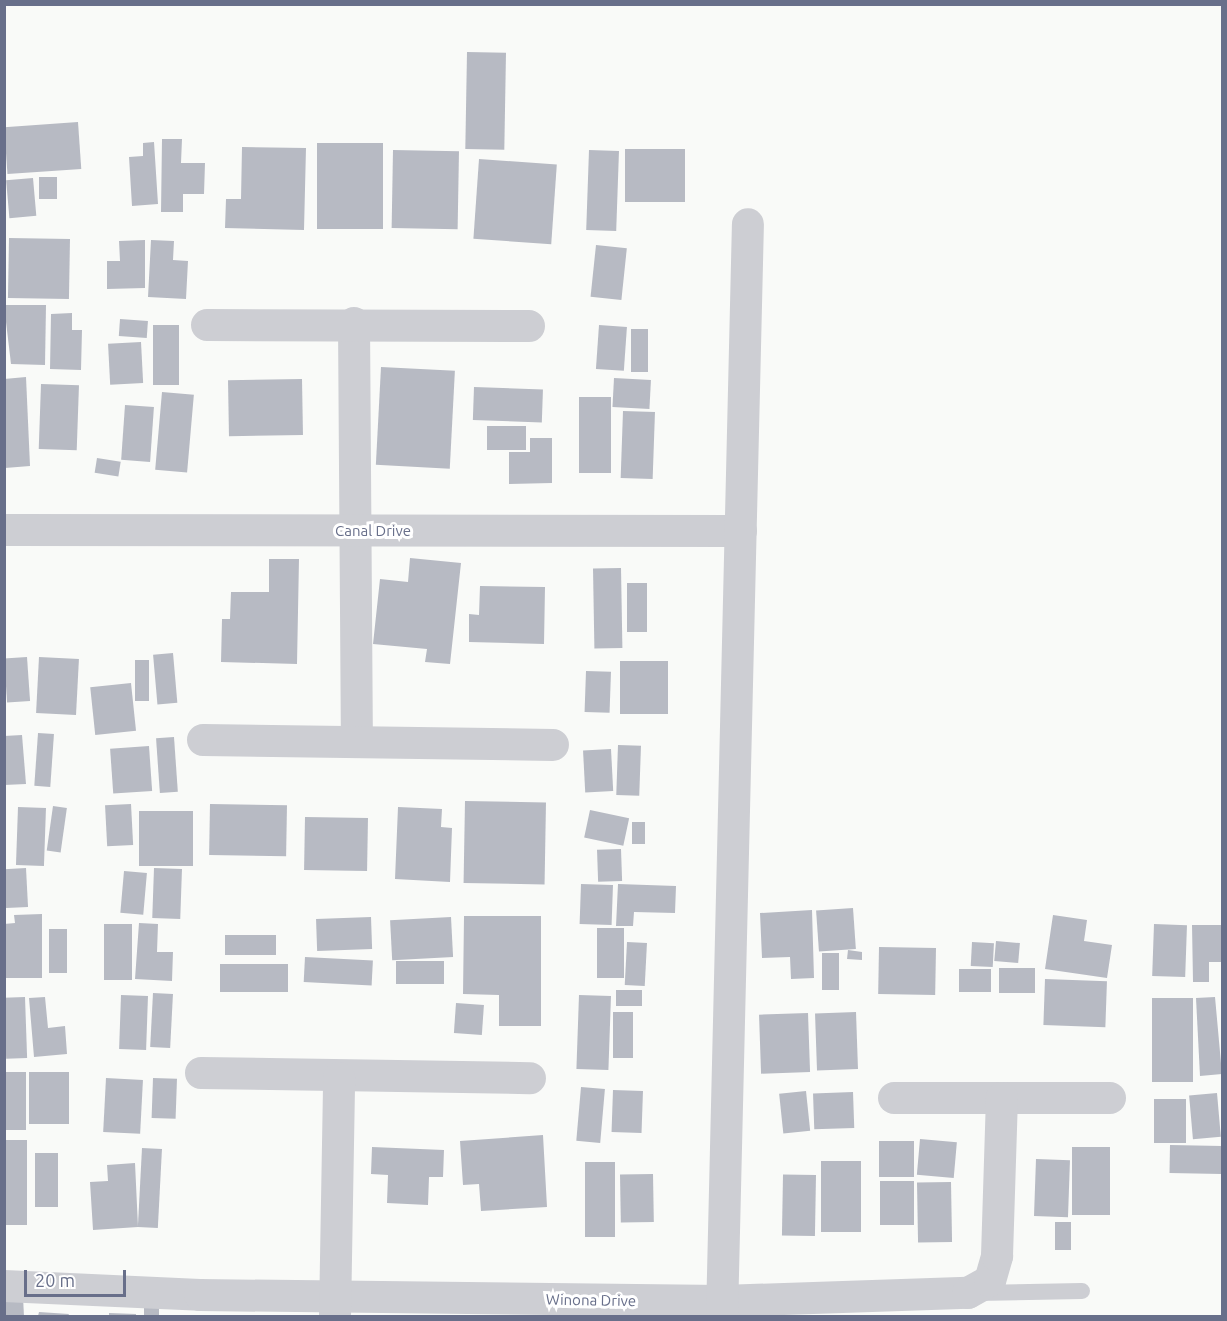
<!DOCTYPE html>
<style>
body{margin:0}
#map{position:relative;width:1227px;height:1321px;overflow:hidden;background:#f9faf8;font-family:Ubuntu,sans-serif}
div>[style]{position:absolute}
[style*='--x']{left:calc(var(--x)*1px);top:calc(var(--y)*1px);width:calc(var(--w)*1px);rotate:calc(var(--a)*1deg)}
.building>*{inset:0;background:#b7bac3;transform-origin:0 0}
.lane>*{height:16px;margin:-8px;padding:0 8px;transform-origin:8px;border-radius:8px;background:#cdced3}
.street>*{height:32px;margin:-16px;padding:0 16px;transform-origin:16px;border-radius:16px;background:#cdced3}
span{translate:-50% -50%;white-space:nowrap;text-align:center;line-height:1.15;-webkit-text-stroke:6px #fff;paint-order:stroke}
.street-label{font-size:15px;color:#686f8a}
.frame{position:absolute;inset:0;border:6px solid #686f8a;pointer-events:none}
.scale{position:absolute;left:24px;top:1270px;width:102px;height:27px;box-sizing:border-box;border:3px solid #686f8a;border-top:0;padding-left:8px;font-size:18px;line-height:21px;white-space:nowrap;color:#686f8a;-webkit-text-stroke:4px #fff;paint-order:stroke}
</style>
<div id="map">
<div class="building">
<i style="left:467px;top:52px;width:39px;height:97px;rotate:1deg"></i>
<i style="left:78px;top:122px;width:47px;height:74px;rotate:86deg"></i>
<i style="clip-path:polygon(162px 139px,182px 139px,181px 163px,205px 163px,204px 194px,183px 194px,183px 212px,161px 212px)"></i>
<i style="clip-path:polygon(154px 142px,158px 204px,132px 206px,129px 157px,143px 156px,143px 143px)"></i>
<i style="left:317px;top:143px;width:66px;height:86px"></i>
<i style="clip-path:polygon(242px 147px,306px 148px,304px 230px,225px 228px,226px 199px,241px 199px)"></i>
<i style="left:685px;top:149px;width:53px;height:60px;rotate:90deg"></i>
<i style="left:393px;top:150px;width:66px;height:78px;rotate:1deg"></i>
<i style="left:589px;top:150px;width:30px;height:80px;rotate:2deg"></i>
<i style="left:479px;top:159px;width:78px;height:80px;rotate:4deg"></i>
<i style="left:39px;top:177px;width:18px;height:22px"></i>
<i style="left:33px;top:178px;width:38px;height:27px;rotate:85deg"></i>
<i style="left:9px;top:238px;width:61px;height:60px;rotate:1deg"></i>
<i style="clip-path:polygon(145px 240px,145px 288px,107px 289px,107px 261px,120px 261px,119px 241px)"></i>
<i style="clip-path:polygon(151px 240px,174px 241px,173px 260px,188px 261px,186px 299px,148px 297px)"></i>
<i style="left:596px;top:245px;width:31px;height:52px;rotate:6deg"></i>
<i style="clip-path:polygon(4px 305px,46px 305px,45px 365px,11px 364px)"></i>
<i style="clip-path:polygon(72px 313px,72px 330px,82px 330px,81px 370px,50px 369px,51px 314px)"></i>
<i style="left:120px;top:319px;width:28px;height:17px;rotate:4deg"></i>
<i style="left:153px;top:325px;width:26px;height:60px"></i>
<i style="left:599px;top:325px;width:28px;height:44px;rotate:4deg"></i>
<i style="left:631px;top:329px;width:17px;height:43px"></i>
<i style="left:141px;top:342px;width:41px;height:33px;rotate:87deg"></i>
<i style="left:381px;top:367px;width:74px;height:98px;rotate:3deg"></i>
<i style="clip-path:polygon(26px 377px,30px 466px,5px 468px,4px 379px)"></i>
<i style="left:614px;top:378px;width:37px;height:29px;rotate:3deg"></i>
<i style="left:302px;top:379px;width:56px;height:74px;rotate:89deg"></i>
<i style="left:41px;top:384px;width:38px;height:65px;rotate:2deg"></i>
<i style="left:474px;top:387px;width:69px;height:33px;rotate:2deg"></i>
<i style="left:162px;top:392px;width:32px;height:78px;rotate:5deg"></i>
<i style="left:579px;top:397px;width:32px;height:76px"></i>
<i style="left:125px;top:405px;width:29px;height:55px;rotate:4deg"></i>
<i style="left:623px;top:411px;width:32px;height:67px;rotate:2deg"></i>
<i style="left:487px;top:426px;width:39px;height:24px"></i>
<i style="clip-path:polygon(530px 438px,552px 438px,552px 483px,509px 484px,509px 452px,530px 452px)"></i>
<i style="left:97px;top:458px;width:24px;height:15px;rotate:9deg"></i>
<i style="clip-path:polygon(410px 558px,461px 563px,450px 664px,425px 662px,427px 649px,373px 644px,380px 579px,408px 582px)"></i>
<i style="clip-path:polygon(269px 559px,299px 559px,297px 664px,221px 662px,222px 619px,230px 619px,231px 592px,269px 592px)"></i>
<i style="left:621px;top:568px;width:80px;height:28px;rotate:89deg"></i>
<i style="left:627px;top:583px;width:20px;height:49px"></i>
<i style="clip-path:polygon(480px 586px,545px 587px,544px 644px,469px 642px,469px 614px,479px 615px)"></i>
<i style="left:173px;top:653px;width:50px;height:20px;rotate:85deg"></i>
<i style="left:27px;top:657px;width:44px;height:23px;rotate:86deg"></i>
<i style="left:39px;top:657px;width:40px;height:56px;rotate:3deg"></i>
<i style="left:135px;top:660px;width:14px;height:41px"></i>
<i style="left:668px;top:661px;width:53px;height:48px;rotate:90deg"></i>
<i style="left:586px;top:671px;width:25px;height:41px;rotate:2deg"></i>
<i style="left:131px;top:683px;width:48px;height:41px;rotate:84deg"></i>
<i style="left:38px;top:733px;width:16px;height:53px;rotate:4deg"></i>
<i style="clip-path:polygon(22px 735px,26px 784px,4px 785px,4px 736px)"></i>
<i style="left:174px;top:737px;width:55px;height:18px;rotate:86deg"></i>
<i style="left:618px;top:745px;width:23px;height:50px;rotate:2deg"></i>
<i style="left:149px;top:746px;width:45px;height:39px;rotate:86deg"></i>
<i style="left:611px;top:749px;width:42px;height:28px;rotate:87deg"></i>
<i style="left:465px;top:801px;width:81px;height:82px;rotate:1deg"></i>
<i style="left:131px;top:804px;width:41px;height:26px;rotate:87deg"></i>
<i style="left:210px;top:804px;width:77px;height:51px;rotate:1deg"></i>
<i style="left:53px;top:806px;width:14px;height:45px;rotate:8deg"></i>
<i style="left:18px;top:807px;width:28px;height:58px;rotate:2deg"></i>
<i style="clip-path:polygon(398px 807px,442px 809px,441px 827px,452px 828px,450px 882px,395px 879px)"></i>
<i style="left:590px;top:810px;width:40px;height:28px;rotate:12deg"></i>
<i style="left:139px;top:811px;width:54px;height:55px"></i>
<i style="left:305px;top:817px;width:63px;height:53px;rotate:1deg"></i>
<i style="left:632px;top:822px;width:13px;height:22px"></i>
<i style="left:621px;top:849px;width:32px;height:24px;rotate:88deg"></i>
<i style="left:26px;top:868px;width:39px;height:22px;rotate:87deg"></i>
<i style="left:154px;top:868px;width:28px;height:50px;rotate:2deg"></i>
<i style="left:124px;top:871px;width:23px;height:42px;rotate:5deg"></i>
<i style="left:581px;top:884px;width:32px;height:40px;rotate:2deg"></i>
<i style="clip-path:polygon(618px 884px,676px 886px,675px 913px,634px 912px,633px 926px,616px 926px)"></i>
<i style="left:853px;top:908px;width:41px;height:37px;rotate:86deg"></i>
<i style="clip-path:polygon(812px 910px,814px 978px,791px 979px,790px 957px,762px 958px,760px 913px)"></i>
<i style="clip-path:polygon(42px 914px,42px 978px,4px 978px,4px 924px,15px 923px,14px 915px)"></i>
<i style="clip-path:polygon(1053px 915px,1087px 920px,1084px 941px,1112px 945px,1107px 978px,1045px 969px)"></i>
<i style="clip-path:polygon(464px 916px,541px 916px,541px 1026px,499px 1026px,499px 995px,463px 994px)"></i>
<i style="left:371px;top:917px;width:32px;height:55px;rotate:88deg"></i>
<i style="left:451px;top:917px;width:40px;height:61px;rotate:87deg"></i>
<i style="clip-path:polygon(139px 923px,158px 924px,157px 952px,173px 952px,172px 981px,135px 979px)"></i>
<i style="left:104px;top:924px;width:28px;height:56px"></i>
<i style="left:1154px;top:924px;width:33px;height:52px;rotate:2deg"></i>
<i style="clip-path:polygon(1192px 925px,1222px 925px,1222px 962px,1209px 962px,1209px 982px,1193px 982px)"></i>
<i style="left:597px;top:928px;width:27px;height:50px"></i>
<i style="left:49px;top:929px;width:18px;height:44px"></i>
<i style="left:276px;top:935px;width:20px;height:51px;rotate:90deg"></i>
<i style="left:996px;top:941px;width:24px;height:20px;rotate:5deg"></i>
<i style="left:627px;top:942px;width:20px;height:43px;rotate:3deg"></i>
<i style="left:972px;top:942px;width:22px;height:24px;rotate:3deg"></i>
<i style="left:879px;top:947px;width:57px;height:47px;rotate:1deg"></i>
<i style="clip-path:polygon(848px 950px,862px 952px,862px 960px,847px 959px)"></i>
<i style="left:822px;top:953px;width:17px;height:37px"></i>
<i style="left:305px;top:957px;width:68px;height:25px;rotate:3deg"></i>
<i style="left:444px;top:961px;width:23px;height:48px;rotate:90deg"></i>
<i style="left:288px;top:964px;width:28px;height:68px;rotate:90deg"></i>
<i style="left:999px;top:968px;width:36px;height:25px"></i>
<i style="left:959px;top:969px;width:32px;height:23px"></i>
<i style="left:1045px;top:979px;width:62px;height:46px;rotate:2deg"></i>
<i style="left:616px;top:990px;width:26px;height:16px"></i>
<i style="left:153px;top:993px;width:20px;height:54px;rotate:3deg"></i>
<i style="left:121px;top:995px;width:27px;height:54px;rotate:2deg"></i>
<i style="left:579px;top:995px;width:32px;height:74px;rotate:2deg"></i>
<i style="left:25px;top:997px;width:61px;height:21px;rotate:88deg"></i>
<i style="clip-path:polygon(45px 997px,48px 1028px,65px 1026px,67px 1054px,34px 1057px,29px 998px)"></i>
<i style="clip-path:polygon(1215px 997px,1222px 1074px,1200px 1076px,1196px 998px)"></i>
<i style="left:1152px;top:998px;width:41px;height:84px"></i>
<i style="left:456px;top:1003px;width:28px;height:30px;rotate:4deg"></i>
<i style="left:613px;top:1012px;width:20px;height:46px"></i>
<i style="left:856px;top:1012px;width:57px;height:41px;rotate:88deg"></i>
<i style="left:808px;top:1013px;width:59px;height:49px;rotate:88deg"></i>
<i style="left:4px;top:1072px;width:22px;height:58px"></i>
<i style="left:29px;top:1072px;width:40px;height:52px"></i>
<i style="left:106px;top:1078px;width:37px;height:54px;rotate:3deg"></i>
<i style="left:153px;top:1078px;width:24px;height:40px;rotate:2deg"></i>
<i style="left:581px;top:1087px;width:24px;height:54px;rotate:5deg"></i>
<i style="left:613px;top:1090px;width:30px;height:42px;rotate:2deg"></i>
<i style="left:806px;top:1091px;width:40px;height:27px;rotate:84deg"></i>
<i style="left:853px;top:1092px;width:36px;height:40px;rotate:88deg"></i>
<i style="left:1217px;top:1093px;width:44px;height:28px;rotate:85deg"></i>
<i style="left:1154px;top:1099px;width:32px;height:44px"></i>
<i style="clip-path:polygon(543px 1135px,547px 1207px,481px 1211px,479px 1184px,463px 1185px,460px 1141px)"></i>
<i style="left:920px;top:1139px;width:37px;height:36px;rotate:5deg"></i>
<i style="left:5px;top:1140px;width:22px;height:85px"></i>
<i style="left:914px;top:1141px;width:36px;height:35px;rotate:90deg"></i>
<i style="left:1170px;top:1145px;width:52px;height:28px;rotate:1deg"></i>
<i style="clip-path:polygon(372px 1147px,444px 1150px,443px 1177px,429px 1177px,428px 1205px,387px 1203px,388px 1175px,371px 1174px)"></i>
<i style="left:1072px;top:1147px;width:38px;height:68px"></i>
<i style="left:142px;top:1148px;width:20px;height:79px;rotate:3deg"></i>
<i style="left:35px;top:1153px;width:23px;height:54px"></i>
<i style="left:1036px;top:1159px;width:34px;height:57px;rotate:2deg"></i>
<i style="left:861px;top:1161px;width:71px;height:40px;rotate:90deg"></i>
<i style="left:585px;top:1162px;width:30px;height:75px"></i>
<i style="clip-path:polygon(135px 1163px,138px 1227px,93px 1230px,90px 1182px,108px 1181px,107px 1165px)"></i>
<i style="left:653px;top:1174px;width:48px;height:33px;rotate:89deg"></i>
<i style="left:816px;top:1175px;width:61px;height:33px;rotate:91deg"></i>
<i style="left:880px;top:1181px;width:34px;height:44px"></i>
<i style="left:951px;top:1182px;width:60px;height:34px;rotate:89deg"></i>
<i style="left:1055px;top:1222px;width:16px;height:28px"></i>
<i style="left:23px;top:1297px;width:19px;height:19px;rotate:87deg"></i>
<i style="left:144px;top:1305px;width:15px;height:11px"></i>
<i style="clip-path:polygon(39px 1312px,69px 1314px,68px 1316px,38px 1316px)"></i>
<i style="clip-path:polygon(109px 1313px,136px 1314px,136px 1316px,109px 1316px)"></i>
</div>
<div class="lane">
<i style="--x:977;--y:1293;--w:105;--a:-1.1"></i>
</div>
<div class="street">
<i style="--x:354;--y:323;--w:417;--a:89.6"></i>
<i style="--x:207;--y:325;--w:322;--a:0.2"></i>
<i style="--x:4;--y:530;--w:737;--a:0.08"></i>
<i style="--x:203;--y:740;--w:350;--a:0.8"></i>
<i style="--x:201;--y:1073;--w:329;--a:0.9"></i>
<i style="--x:894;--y:1098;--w:216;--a:0"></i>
<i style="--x:4;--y:1286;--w:196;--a:2.6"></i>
<i style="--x:200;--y:1295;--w:522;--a:0.66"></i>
<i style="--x:722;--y:1301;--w:246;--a:-1.9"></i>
<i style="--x:968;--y:1293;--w:25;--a:-29"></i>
<i style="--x:990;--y:1281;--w:26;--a:-74"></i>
<i style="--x:997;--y:1256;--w:158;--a:-88.2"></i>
<i style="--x:335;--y:1316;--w:238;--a:-89"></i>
<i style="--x:722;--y:1316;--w:1092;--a:-88.64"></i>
</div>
<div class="street-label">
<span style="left:373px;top:531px">Canal Drive</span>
<span style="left:591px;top:1300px;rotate:1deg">Winona Drive</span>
</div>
<div class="frame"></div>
<div class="scale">20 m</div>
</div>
